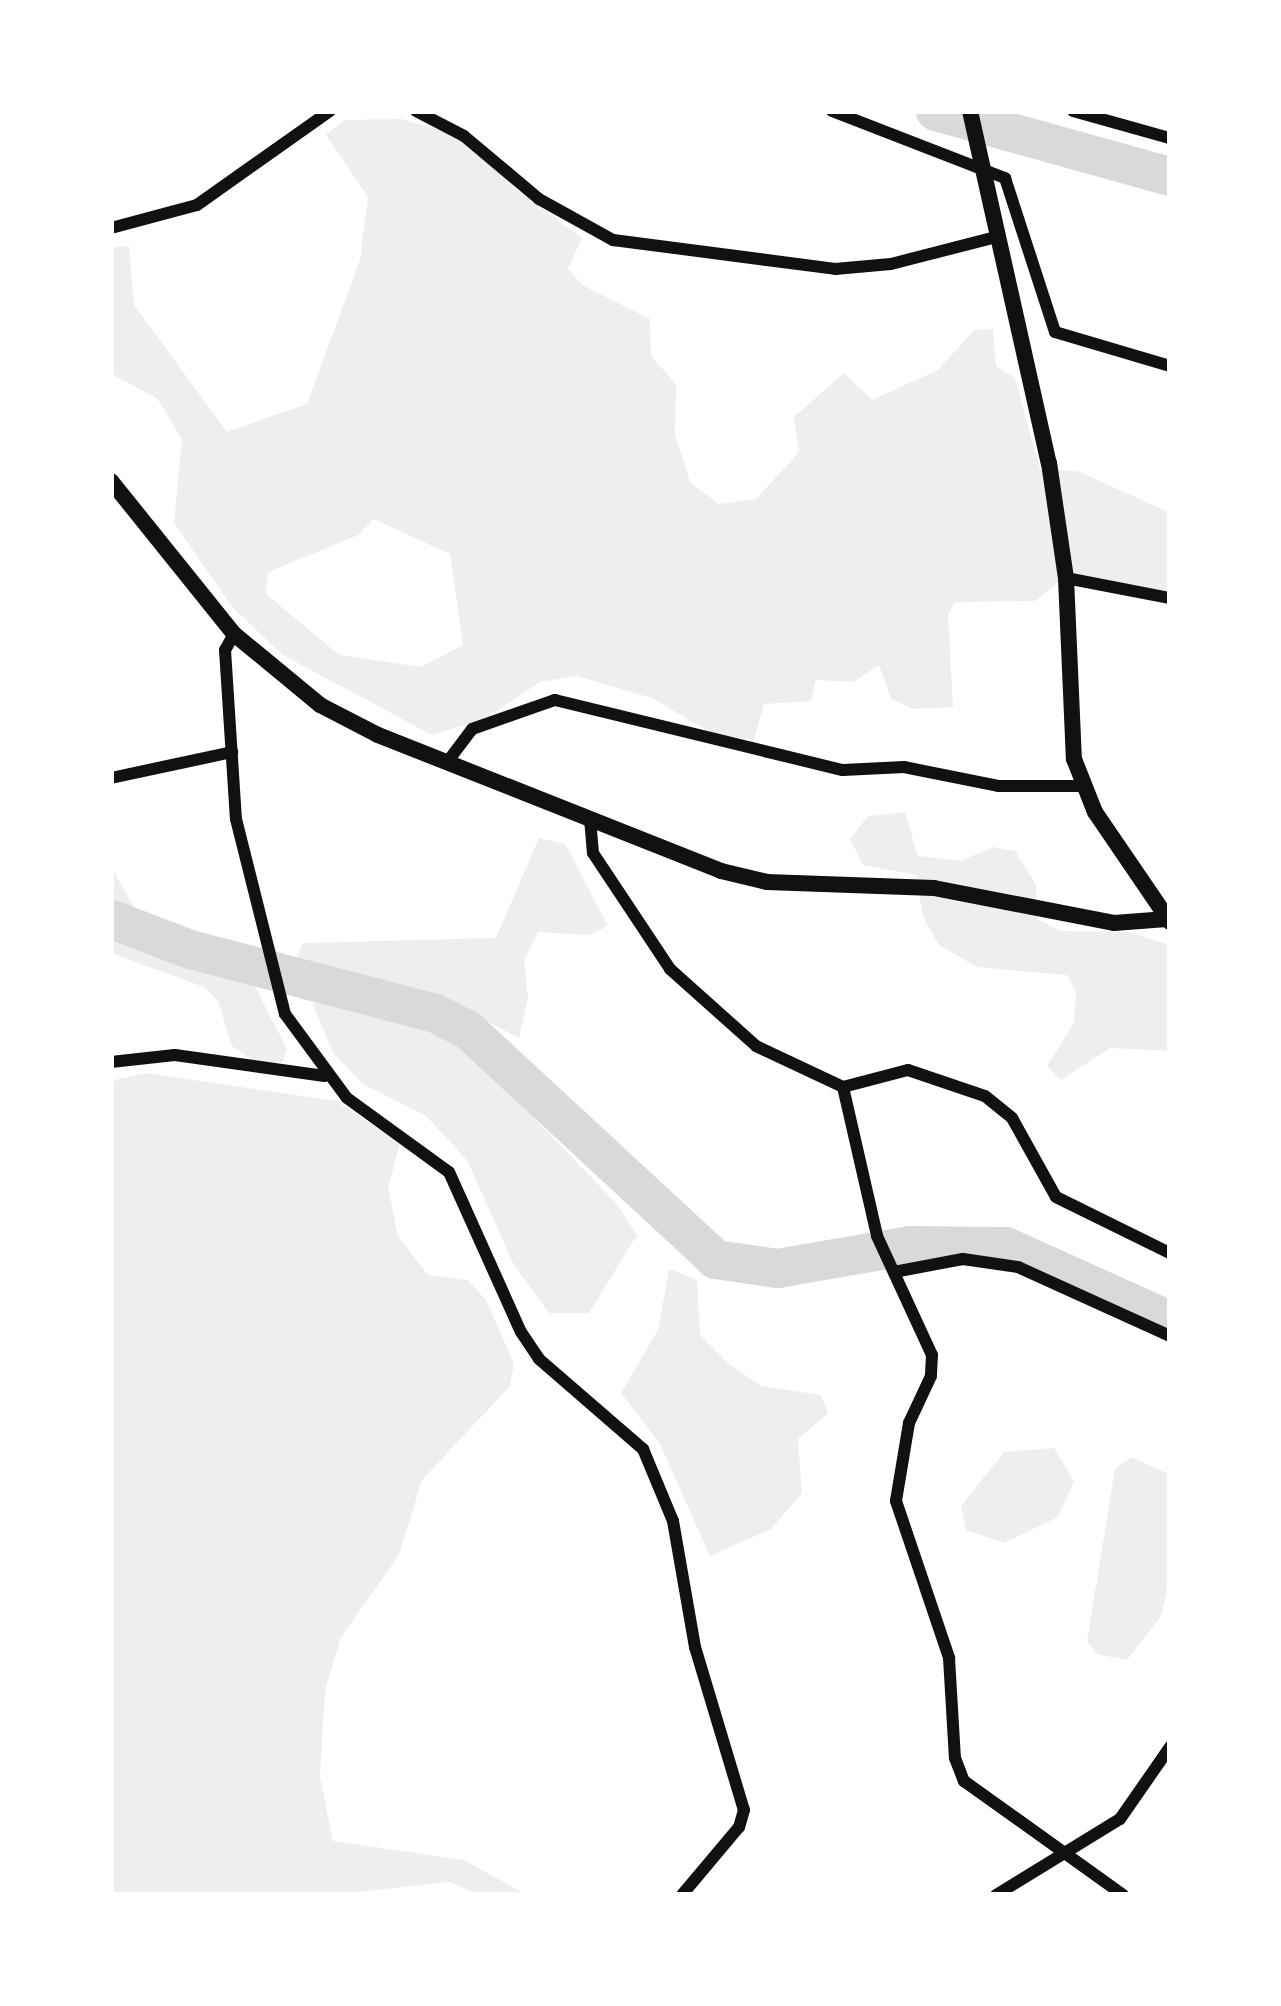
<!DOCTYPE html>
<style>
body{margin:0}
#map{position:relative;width:1281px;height:2006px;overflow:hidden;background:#fff;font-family:Rubik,sans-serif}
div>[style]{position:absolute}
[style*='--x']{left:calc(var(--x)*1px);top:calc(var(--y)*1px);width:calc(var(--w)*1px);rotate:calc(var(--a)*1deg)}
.green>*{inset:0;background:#eee}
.river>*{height:39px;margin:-19.5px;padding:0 19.5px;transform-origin:19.5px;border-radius:19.5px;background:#d9d9d9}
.minor>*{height:12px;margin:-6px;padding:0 6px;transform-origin:6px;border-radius:6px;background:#111}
.tertiary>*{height:16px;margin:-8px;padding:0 8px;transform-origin:8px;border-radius:8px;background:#111}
span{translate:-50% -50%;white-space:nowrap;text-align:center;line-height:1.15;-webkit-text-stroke:9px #fff;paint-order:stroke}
.frame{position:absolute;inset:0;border:114px solid #fff;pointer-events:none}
</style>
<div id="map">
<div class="green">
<i style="clip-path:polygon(evenodd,401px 119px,455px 134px,488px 157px,513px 187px,582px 238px,568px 268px,582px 285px,650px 319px,651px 355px,676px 385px,675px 435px,690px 482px,719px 504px,756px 499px,799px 452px,794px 417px,844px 373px,872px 400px,938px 370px,974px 330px,993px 329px,996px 366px,1015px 378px,1040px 469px,1078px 471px,1170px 513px,1170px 592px,1065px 577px,1035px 601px,955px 602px,948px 614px,953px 707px,913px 709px,891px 699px,879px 665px,853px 682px,816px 680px,811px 701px,764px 704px,754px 740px,713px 734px,652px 698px,577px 676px,540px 682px,486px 718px,432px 735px,283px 655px,233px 608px,174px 523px,182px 439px,157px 398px,111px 374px,111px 247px,129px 246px,134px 305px,227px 432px,307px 404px,360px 260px,368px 197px,326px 135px,345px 120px,401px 119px,374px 519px,450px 554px,463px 645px,421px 667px,339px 655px,266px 594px,268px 572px,358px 535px,374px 519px)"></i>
<i style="clip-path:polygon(905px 812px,918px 856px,961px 861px,993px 847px,1015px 851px,1036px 885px,1037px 919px,1060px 931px,1129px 932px,1170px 945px,1170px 1051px,1110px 1048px,1061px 1080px,1047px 1066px,1074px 1023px,1076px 992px,1067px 975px,977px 967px,939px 945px,923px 917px,916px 875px,863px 865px,850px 839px,868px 816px)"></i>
<i style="clip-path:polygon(539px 838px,565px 844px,608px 926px,589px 935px,538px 932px,524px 960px,528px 997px,519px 1038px,443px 998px,297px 959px,303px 943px,496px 938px)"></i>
<i style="clip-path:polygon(111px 867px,133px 905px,127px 934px,254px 985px,287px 1049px,283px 1062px,255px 1062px,232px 1046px,218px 1001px,204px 987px,111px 953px)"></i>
<i style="clip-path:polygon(322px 1000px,456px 1037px,616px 1203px,637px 1235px,589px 1313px,549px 1313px,514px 1265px,467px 1160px,426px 1116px,363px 1084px,333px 1053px,313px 1004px)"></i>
<i style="clip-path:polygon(146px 1073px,336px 1101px,400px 1143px,388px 1188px,398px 1236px,428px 1275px,468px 1280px,486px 1300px,514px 1364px,510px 1386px,422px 1480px,399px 1555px,341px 1637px,325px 1690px,320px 1777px,333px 1841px,464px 1860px,527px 1895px,480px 1895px,449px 1882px,330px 1895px,111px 1895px,111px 1081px)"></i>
<i style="clip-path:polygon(669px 1269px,697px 1280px,700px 1335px,728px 1363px,761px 1386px,821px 1395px,828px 1413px,798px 1439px,802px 1493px,771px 1529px,710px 1556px,660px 1444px,621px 1393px,658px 1330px)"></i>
<i style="clip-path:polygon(1054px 1448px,1074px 1481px,1058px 1517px,1004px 1543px,966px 1530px,961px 1506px,1004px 1452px)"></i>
<i style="clip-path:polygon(1132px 1457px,1170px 1475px,1170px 1578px,1161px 1616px,1127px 1660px,1097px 1654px,1087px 1641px,1115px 1469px)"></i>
</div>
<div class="river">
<i style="--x:935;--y:111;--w:244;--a:15.5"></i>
<i style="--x:111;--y:919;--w:85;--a:20.8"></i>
<i style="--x:190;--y:949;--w:253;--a:14.6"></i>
<i style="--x:435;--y:1013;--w:36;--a:27"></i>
<i style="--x:467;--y:1029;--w:338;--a:42.8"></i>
<i style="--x:715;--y:1259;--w:63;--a:8.3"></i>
<i style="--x:777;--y:1268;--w:135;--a:-9.8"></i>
<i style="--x:910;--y:1245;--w:95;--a:0.6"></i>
<i style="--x:1005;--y:1246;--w:181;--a:24.2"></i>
</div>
<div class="minor">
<i style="--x:416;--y:111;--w:54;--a:27.5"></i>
<i style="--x:464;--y:136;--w:98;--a:40"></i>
<i style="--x:539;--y:199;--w:85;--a:29"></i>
<i style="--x:613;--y:240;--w:224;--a:7.4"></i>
<i style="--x:835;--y:269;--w:56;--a:-5.1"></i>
<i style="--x:891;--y:264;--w:108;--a:-14.4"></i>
<i style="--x:832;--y:111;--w:186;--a:21.2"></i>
<i style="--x:1005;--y:178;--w:162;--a:72"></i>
<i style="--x:1055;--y:332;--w:120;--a:16.5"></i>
<i style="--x:1073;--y:111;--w:101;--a:15.6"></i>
<i style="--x:111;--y:228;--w:89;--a:-15"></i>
<i style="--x:197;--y:205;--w:163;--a:-35.3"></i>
<i style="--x:1066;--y:578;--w:106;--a:10.9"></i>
<i style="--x:234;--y:634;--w:18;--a:119"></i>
<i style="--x:225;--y:650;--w:169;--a:86.3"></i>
<i style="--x:236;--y:819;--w:201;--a:75.9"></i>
<i style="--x:285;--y:1014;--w:104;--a:53.6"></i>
<i style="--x:347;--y:1098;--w:126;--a:36"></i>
<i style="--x:449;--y:1172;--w:175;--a:65.8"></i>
<i style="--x:521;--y:1332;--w:32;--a:56"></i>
<i style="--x:539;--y:1359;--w:138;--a:40.9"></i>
<i style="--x:643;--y:1449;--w:78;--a:67.4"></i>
<i style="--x:673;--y:1521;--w:128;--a:80.1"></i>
<i style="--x:695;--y:1647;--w:170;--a:73.3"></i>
<i style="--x:744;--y:1810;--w:18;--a:106"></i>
<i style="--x:739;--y:1827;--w:89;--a:130"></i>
<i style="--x:448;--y:761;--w:40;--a:-53"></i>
<i style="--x:472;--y:729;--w:88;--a:-19.3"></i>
<i style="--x:555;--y:700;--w:296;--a:13.7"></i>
<i style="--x:843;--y:770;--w:61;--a:-2.8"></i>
<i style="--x:904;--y:767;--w:96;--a:11.4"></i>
<i style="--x:998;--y:786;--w:84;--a:0"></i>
<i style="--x:111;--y:778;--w:124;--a:-12.1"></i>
<i style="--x:590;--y:819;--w:34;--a:85"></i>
<i style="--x:593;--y:853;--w:139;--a:56.4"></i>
<i style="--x:670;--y:969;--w:115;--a:41.8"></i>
<i style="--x:756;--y:1046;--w:96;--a:25.2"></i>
<i style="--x:843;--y:1087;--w:153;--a:77.1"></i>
<i style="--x:877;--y:1236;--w:131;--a:65.2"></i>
<i style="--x:932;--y:1355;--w:21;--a:93"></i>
<i style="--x:931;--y:1376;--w:52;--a:115.1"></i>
<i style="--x:909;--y:1423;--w:79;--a:99.5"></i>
<i style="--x:896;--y:1501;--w:166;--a:71.3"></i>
<i style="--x:949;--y:1658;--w:100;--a:86.6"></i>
<i style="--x:955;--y:1758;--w:25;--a:69"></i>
<i style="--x:964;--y:1781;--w:196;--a:35.6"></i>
<i style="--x:111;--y:1062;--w:64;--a:-6.2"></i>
<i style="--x:175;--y:1055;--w:151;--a:8"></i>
<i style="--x:843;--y:1087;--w:67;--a:-14.7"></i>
<i style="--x:908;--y:1070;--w:81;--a:18.7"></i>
<i style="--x:985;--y:1096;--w:35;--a:39"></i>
<i style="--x:1012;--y:1118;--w:90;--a:60.9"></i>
<i style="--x:1056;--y:1197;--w:127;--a:26.2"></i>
<i style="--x:894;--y:1272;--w:70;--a:-10.7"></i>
<i style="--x:963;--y:1259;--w:56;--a:8.3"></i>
<i style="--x:1018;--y:1267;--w:167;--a:24.4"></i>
<i style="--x:996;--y:1895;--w:145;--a:-31.5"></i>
<i style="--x:1120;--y:1819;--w:88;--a:-55.2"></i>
</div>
<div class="tertiary">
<i style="--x:970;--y:111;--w:361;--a:77.4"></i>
<i style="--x:1049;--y:463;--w:116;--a:81.6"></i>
<i style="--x:1066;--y:578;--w:181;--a:87.5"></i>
<i style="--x:1074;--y:759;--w:57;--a:68.4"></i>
<i style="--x:1095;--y:812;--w:133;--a:55.7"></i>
<i style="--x:111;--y:481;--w:196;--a:51.2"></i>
<i style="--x:234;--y:634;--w:112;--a:39.5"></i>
<i style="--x:320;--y:705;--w:65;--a:27.3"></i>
<i style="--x:378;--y:735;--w:369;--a:21.6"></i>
<i style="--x:721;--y:871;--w:47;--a:13.4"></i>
<i style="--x:767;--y:882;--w:167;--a:2.1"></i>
<i style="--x:934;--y:888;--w:183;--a:11"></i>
<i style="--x:1114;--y:923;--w:53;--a:-4.3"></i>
</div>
<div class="frame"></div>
</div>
